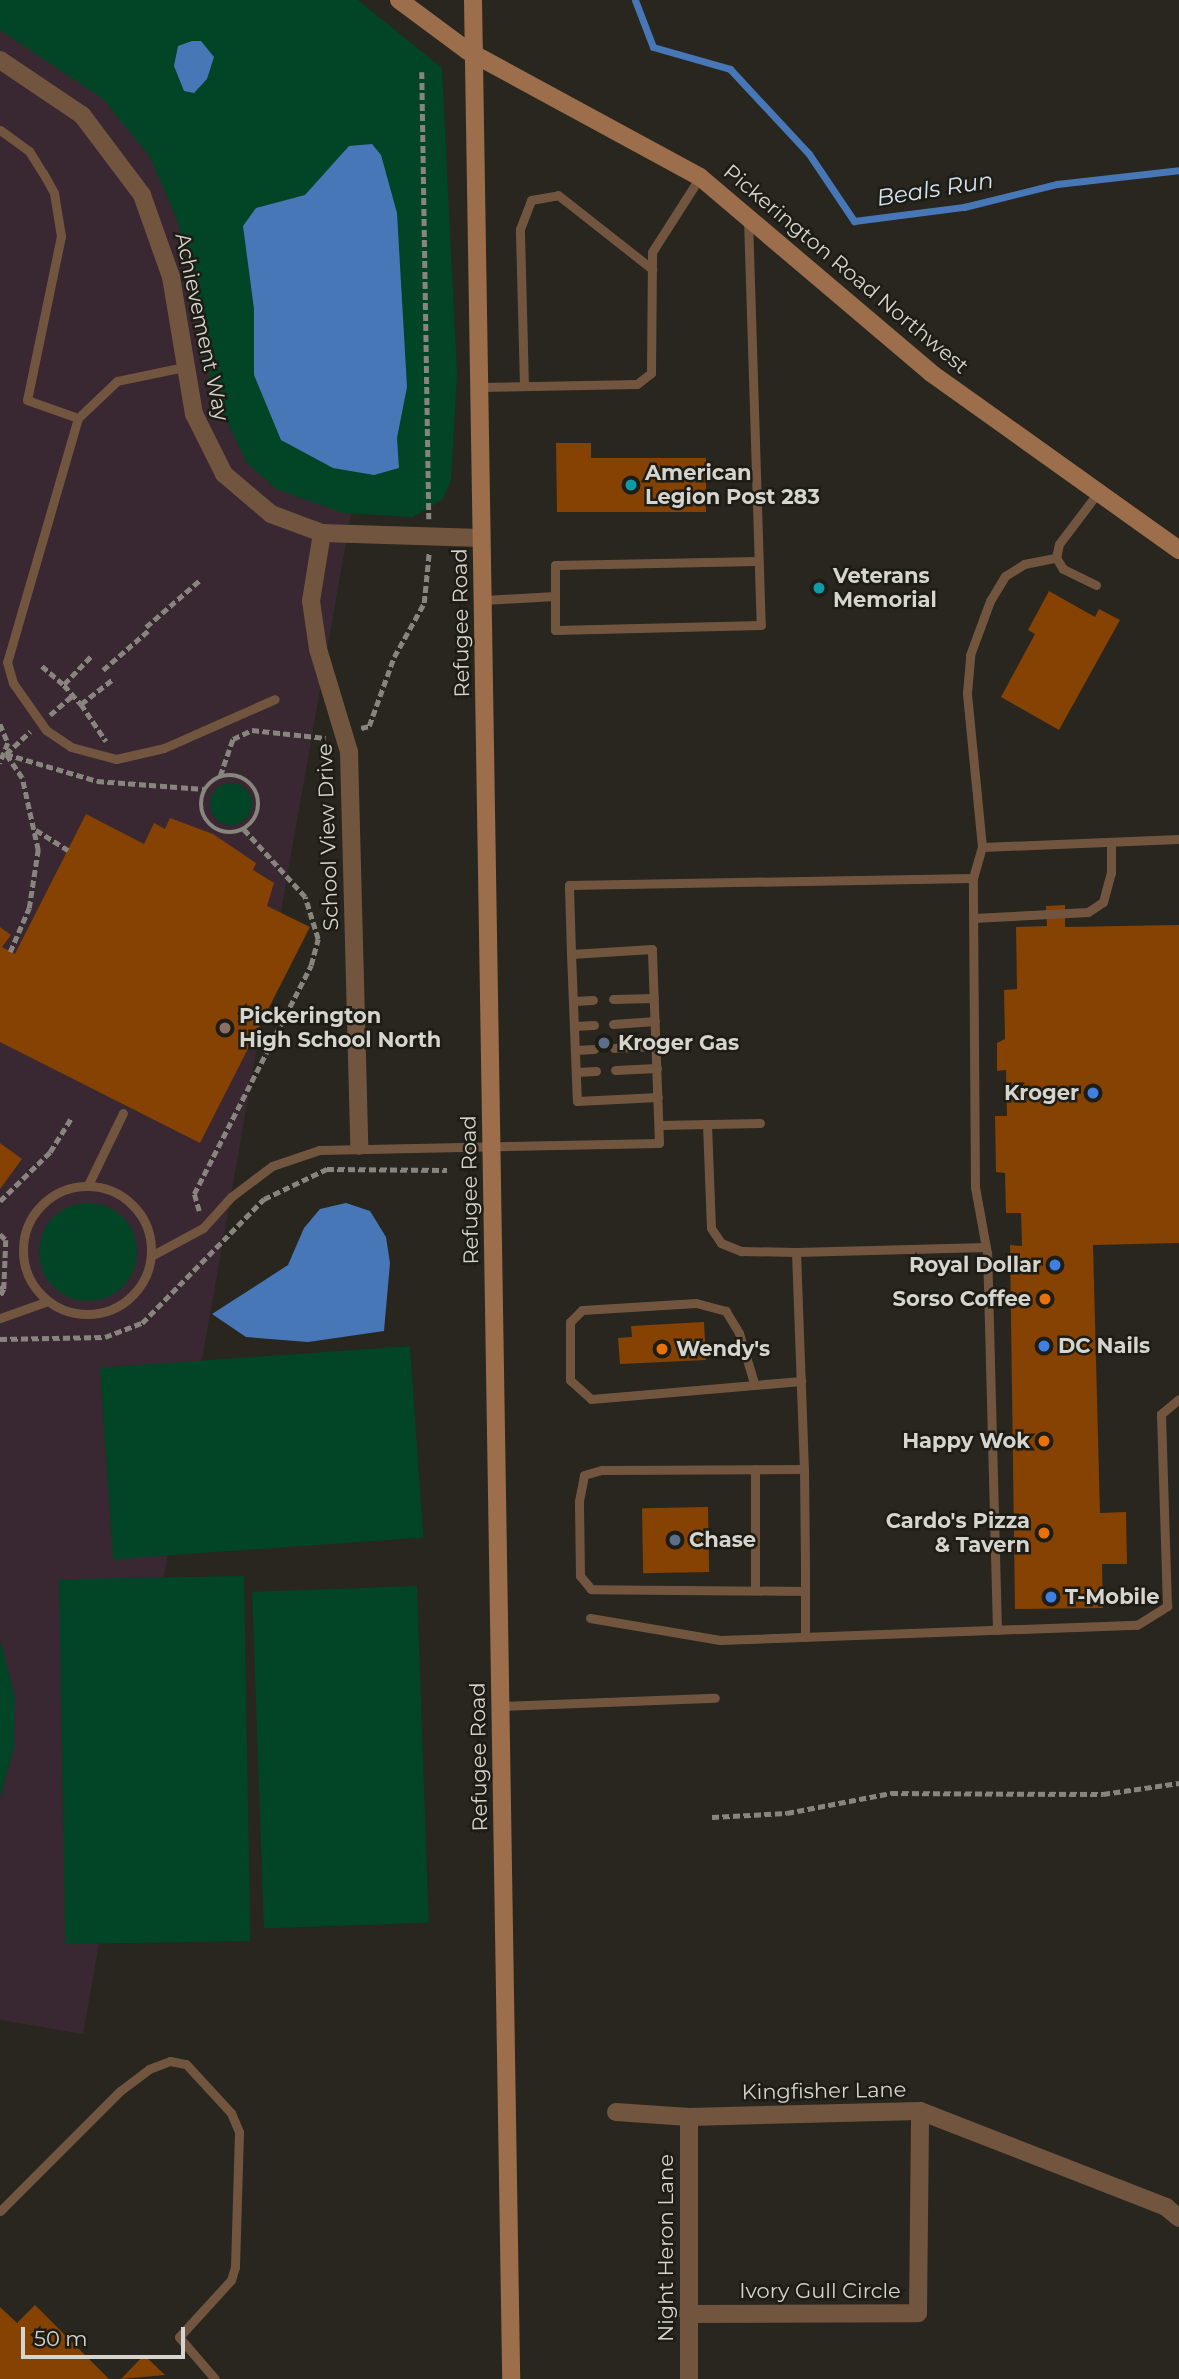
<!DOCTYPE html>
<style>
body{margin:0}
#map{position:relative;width:1179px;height:2379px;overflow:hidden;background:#28261e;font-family:Montserrat,sans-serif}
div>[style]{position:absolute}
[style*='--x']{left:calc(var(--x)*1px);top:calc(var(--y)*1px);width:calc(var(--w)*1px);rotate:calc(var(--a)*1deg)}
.education>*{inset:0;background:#392831;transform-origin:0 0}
.green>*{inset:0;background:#014426;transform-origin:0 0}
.round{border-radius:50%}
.water>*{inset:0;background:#4877b8}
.stream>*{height:7px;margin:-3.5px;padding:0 3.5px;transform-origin:3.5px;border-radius:3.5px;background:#4877b8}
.building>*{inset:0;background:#854203;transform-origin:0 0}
.path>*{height:4.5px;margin-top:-2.25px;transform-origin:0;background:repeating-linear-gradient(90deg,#87857e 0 7px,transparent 0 10.5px)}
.path>.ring{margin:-2.25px;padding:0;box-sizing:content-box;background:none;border:4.5px solid #87857e;border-radius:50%}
.lane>*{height:9px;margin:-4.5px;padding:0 4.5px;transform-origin:4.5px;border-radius:4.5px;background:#72553f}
.lane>.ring{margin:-4.5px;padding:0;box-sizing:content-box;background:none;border:9px solid #72553f;border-radius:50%}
.street>*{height:18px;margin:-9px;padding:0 9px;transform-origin:9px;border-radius:9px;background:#72553f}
.secondary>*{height:18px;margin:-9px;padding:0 9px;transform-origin:9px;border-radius:9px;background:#9c6e4b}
.dots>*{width:19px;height:19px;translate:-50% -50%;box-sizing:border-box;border:4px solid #1e1d15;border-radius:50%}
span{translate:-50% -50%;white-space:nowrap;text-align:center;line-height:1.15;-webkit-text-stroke:5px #1e1d15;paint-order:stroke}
.street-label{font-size:21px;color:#d5d4ce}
.poi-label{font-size:21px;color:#d5d4ce;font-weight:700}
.left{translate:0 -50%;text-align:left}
.right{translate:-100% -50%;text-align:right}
.water-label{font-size:23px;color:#d6e3f5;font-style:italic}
.scale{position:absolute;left:21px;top:2327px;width:164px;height:32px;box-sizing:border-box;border:4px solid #d5d4ce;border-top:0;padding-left:9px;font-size:21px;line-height:24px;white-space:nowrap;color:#d5d4ce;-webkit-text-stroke:5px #1e1d15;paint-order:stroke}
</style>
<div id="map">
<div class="education">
<i style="left:0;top:0;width:435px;height:1989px;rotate:10deg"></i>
</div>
<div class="green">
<i style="clip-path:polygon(0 0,358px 0,442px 68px,457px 374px,451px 480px,443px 499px,413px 517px,343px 513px,276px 489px,247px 463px,212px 391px,196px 288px,177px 220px,150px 157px,103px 99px,0 30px)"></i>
<i class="round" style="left:210px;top:783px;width:42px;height:42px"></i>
<i class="round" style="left:39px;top:1203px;width:98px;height:98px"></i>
<i style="left:410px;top:1346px;width:192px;height:311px;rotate:86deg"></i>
<i style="left:244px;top:1576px;width:365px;height:185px;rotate:89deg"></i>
<i style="left:417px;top:1586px;width:337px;height:165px;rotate:88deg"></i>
<i style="clip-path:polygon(0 1640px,15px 1697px,14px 1747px,0 1798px)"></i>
</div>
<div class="water">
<i style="clip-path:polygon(192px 41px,201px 41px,214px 57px,207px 79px,194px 93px,184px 91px,174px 66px,178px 46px)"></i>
<i style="clip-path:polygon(372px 144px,381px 155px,397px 213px,407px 387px,397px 438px,399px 468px,374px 475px,333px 468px,281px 440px,254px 375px,254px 309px,243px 226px,256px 208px,305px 195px,349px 146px)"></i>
<i style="clip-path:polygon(346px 1203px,370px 1211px,386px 1237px,390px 1263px,384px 1331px,308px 1342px,246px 1337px,212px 1314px,288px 1265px,304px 1228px,320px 1209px)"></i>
</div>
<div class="stream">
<i style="--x:635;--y:0;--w:50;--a:69"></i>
<i style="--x:653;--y:47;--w:80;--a:15.9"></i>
<i style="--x:730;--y:69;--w:116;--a:47.1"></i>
<i style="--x:809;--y:154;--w:81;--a:56.1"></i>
<i style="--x:854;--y:221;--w:111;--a:-7.3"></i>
<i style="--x:964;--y:207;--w:96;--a:-13.9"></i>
<i style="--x:1057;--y:184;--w:123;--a:-6.5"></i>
</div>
<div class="building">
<i style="clip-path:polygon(556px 443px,591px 443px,591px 458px,706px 458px,706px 512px,557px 512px)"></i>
<i style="clip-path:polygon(1049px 591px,1095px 617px,1099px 609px,1120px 620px,1059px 730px,1001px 697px,1035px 634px,1028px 630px)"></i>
<i style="clip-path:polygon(86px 814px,144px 844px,154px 823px,165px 829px,170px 818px,213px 834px,256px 863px,253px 870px,274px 883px,267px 906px,310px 927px,200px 1143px,0 1042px,0 927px,11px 935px,2px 947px,15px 954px)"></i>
<i style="clip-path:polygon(1065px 905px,1065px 927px,1179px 925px,1179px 1243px,1093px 1245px,1100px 1513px,1126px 1512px,1127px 1564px,1102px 1564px,1103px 1608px,1015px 1609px,1010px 1245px,1022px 1246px,1021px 1213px,1006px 1213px,1005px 1173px,996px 1172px,995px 1116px,1007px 1116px,1006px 1070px,997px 1071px,997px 1043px,1005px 1039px,1004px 990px,1017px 989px,1016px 927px,1047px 926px,1046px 906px)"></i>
<i style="clip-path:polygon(0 1143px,22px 1159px,0 1189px)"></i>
<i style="clip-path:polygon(704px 1322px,706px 1360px,620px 1364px,618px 1338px,632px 1337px,631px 1326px)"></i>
<i style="left:708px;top:1507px;width:65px;height:66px;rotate:89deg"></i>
<i style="clip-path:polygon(35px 2305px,109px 2379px,0 2379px,0 2307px,17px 2323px)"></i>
<i style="clip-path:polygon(144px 2355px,165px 2375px,121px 2379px)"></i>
</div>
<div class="path">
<i style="--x:422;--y:72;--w:447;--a:89.1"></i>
<i style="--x:146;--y:627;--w:72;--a:-41"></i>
<i style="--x:91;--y:657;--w:39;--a:134"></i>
<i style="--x:64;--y:685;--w:11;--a:49"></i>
<i style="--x:71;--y:693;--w:15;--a:48"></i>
<i style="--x:81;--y:704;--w:39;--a:-38"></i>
<i style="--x:42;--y:666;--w:29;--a:41"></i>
<i style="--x:103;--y:670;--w:61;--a:-41"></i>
<i style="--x:81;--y:704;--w:45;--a:56"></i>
<i style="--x:50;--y:715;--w:30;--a:-41"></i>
<i style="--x:0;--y:724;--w:21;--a:67"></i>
<i style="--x:8;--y:743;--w:22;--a:112"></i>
<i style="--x:361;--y:728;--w:8;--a:-14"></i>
<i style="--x:369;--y:726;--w:73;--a:-70.1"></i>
<i style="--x:394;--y:657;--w:62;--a:-60.9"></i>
<i style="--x:424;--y:603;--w:51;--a:-84.4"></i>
<i style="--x:6;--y:754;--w:33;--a:-43"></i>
<i class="ring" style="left:201px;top:775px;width:53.5px;height:53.5px"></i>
<i style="--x:220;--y:776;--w:39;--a:-71"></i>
<i style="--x:233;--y:739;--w:21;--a:-25"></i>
<i style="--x:252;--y:730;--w:74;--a:6.2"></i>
<i style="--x:36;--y:830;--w:38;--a:32"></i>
<i style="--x:10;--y:952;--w:48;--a:-66.6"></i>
<i style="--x:29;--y:908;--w:59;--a:-81.2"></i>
<i style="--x:38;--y:850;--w:74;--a:-102.5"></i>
<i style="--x:22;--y:778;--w:29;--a:-124"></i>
<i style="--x:6;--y:754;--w:95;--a:16.5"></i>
<i style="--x:97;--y:781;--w:107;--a:4.3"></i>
<i style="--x:0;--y:1201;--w:70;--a:-44.4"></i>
<i style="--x:50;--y:1152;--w:39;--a:-58"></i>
<i style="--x:199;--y:1211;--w:18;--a:-106"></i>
<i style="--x:194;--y:1194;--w:257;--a:-62.9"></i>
<i style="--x:311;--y:965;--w:27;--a:-75"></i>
<i style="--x:318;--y:939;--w:44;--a:-107.2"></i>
<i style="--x:305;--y:897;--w:91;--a:-132.3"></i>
<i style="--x:0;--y:1234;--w:8;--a:45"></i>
<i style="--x:6;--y:1240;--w:49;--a:92.3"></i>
<i style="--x:0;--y:1286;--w:5;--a:37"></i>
<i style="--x:4;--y:1289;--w:9;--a:117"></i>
<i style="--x:0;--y:1339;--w:105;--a:-1.1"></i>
<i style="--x:105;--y:1337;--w:40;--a:-21"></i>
<i style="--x:142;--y:1323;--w:174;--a:-45.5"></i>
<i style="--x:264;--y:1199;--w:70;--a:-25.5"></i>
<i style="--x:327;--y:1169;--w:120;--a:0.5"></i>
<i style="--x:712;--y:1817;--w:75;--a:-3.1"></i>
<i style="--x:787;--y:1813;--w:106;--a:-10.9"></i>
<i style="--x:891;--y:1793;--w:212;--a:0.3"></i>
<i style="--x:1103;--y:1794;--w:77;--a:-8.2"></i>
</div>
<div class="lane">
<i style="--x:0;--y:130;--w:36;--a:36"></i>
<i style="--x:29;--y:151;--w:26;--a:58"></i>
<i style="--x:43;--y:173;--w:23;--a:61"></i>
<i style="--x:54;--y:193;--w:44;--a:80.8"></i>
<i style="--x:61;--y:236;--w:167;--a:101.7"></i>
<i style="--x:27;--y:400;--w:54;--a:19.4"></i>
<i style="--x:748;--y:219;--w:406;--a:88.2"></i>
<i style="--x:761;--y:625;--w:206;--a:178.6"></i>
<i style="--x:555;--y:630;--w:65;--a:-90"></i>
<i style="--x:555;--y:565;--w:203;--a:-1.1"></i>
<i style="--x:184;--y:367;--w:68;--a:168.2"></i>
<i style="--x:117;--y:381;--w:54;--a:136.5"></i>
<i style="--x:78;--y:418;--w:254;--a:106.2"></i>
<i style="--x:7;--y:662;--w:22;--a:74"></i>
<i style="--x:13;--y:683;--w:57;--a:54.9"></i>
<i style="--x:46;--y:730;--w:30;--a:34"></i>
<i style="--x:71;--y:747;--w:47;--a:14.9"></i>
<i style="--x:116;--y:759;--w:49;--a:-12.9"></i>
<i style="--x:164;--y:748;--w:121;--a:-23.8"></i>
<i style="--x:524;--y:386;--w:157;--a:-91.5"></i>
<i style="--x:520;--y:229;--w:31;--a:-69"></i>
<i style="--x:531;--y:200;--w:27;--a:-10"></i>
<i style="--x:558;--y:195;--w:120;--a:38.2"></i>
<i style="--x:480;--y:387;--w:157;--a:-1.1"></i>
<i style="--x:637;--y:384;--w:18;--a:-38"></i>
<i style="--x:651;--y:373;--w:121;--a:-89.5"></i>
<i style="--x:652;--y:252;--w:89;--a:-57.4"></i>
<i style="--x:1096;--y:585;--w:37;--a:-154"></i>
<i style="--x:1063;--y:569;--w:13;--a:-122"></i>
<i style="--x:1056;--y:558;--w:14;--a:-78"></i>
<i style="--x:1059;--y:544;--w:61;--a:-52.9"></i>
<i style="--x:484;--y:600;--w:71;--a:-3.2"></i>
<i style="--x:982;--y:847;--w:197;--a:-2.3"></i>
<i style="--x:973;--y:918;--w:115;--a:-3"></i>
<i style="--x:1088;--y:912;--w:18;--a:-34"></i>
<i style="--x:1103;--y:902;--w:30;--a:-75"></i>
<i style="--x:1111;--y:873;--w:31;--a:-90"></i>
<i style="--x:571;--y:954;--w:147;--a:87.7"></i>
<i style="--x:577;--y:1101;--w:81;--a:-2.8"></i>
<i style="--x:613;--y:999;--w:41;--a:-1.4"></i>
<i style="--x:573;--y:1001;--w:20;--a:-3"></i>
<i style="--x:613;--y:1024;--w:42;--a:-4.1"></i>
<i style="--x:574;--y:1026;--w:20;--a:-3"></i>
<i style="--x:614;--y:1048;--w:42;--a:-2.7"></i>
<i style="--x:575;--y:1050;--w:19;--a:-3"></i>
<i style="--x:615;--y:1070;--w:42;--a:-2.7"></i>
<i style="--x:576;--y:1072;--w:20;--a:-3"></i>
<i style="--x:707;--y:1124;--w:104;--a:87.8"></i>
<i style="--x:711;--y:1228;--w:18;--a:56"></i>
<i style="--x:721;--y:1243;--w:22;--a:22"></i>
<i style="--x:741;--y:1251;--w:55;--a:1"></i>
<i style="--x:796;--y:1252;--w:217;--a:87.9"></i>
<i style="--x:659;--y:1125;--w:101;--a:-1.1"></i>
<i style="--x:88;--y:1185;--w:80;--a:-64.1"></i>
<i class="ring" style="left:23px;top:1186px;width:119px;height:119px"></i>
<i style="--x:796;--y:1252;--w:190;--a:-1.5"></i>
<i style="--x:151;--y:1256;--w:59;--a:-28.3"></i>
<i style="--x:203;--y:1228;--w:42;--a:-47.9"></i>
<i style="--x:231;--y:1197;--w:51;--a:-37.1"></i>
<i style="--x:272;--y:1166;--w:50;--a:-18.8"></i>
<i style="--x:319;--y:1150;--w:340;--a:-1.2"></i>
<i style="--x:659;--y:1143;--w:194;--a:-92.1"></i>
<i style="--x:652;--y:949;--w:81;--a:176.5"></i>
<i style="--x:571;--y:954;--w:69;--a:-91.7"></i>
<i style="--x:569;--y:885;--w:404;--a:-1"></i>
<i style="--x:0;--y:1318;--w:51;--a:-19.5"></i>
<i style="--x:754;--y:1383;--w:52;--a:-106.7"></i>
<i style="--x:739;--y:1333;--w:26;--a:-121"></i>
<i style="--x:726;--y:1311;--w:31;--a:-165"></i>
<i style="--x:696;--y:1303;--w:114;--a:176.5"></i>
<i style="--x:582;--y:1310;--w:17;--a:135"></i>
<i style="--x:570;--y:1322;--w:58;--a:90"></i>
<i style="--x:570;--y:1380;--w:28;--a:42"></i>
<i style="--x:591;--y:1399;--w:211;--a:-4.9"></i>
<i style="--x:755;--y:1469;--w:121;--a:90"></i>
<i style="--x:805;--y:1591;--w:214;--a:-179.5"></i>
<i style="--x:591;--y:1589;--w:17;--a:-130"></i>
<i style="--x:580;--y:1576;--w:75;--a:-90.8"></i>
<i style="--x:579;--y:1501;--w:26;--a:-79"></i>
<i style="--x:584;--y:1475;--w:19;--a:-16"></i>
<i style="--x:602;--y:1470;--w:202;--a:-0.3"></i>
<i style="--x:804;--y:1469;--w:94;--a:89.4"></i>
<i style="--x:805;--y:1563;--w:74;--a:90"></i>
<i style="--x:590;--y:1618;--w:132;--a:9.6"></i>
<i style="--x:720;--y:1640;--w:417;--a:-2.1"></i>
<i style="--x:1137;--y:1625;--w:36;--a:-32"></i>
<i style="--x:1167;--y:1606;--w:192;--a:-91.8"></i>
<i style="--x:1161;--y:1414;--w:23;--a:-40"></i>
<i style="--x:997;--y:1630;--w:377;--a:-91.5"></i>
<i style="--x:987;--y:1253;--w:67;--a:-100.3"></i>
<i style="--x:975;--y:1187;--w:309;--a:-90.4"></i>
<i style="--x:973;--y:878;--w:32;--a:-74"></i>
<i style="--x:982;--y:847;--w:155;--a:-95.6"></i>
<i style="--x:967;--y:693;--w:38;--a:-85"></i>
<i style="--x:970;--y:655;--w:58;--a:-69.7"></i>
<i style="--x:990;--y:601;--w:29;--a:-59"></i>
<i style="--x:1005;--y:576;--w:22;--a:-32"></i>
<i style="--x:1024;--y:564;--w:33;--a:-11"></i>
<i style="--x:502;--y:1706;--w:213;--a:-2.2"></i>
<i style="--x:0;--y:2211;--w:170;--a:-45"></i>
<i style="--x:120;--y:2091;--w:36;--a:-37"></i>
<i style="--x:149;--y:2069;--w:22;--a:-21"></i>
<i style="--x:170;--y:2061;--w:16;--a:11"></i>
<i style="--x:186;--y:2064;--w:67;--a:47.4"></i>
<i style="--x:231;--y:2113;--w:21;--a:67"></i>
<i style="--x:239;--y:2132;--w:135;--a:91.7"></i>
<i style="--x:235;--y:2267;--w:14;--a:107"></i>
<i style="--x:231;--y:2280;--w:77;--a:132.4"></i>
<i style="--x:179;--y:2337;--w:55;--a:49.4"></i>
</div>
<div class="street">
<i style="--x:0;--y:60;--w:99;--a:33.9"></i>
<i style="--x:82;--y:115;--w:100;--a:53.1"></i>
<i style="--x:142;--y:195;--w:87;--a:70.5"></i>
<i style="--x:171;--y:277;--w:139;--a:80.5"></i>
<i style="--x:194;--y:414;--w:67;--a:63.4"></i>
<i style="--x:224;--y:474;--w:62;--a:40.4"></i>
<i style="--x:271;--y:514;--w:54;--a:20.4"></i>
<i style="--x:322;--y:533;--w:159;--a:1.8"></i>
<i style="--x:322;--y:533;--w:69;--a:99.2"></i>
<i style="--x:311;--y:601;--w:49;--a:81.7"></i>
<i style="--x:318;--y:649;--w:108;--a:73.2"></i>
<i style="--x:349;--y:752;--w:394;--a:88.5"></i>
<i style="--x:616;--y:2112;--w:73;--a:3.9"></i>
<i style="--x:689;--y:2117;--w:231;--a:-1.5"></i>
<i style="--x:920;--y:2111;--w:264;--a:21.3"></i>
<i style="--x:1166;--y:2207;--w:17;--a:40"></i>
<i style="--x:688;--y:2314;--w:230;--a:-0.2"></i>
<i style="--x:918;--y:2313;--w:202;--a:-89.4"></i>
<i style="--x:689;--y:2379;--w:262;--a:-90"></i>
</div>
<div class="secondary">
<i style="--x:399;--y:0;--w:86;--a:36.5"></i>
<i style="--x:468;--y:51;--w:264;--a:28.5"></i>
<i style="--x:700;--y:177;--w:303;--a:40.3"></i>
<i style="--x:931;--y:373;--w:305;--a:35.5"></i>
<i style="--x:473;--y:0;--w:2379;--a:89.08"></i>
</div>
<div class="dots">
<i style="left:631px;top:485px;background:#0f9aa8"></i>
<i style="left:819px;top:588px;background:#0f9aa8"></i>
<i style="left:225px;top:1028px;background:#8d6e63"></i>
<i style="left:604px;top:1043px;background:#5c6f8a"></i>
<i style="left:1093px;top:1093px;background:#3f7fe0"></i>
<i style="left:1055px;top:1265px;background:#3f7fe0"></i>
<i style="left:1045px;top:1299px;background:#e8710a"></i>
<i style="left:1044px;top:1346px;background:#3f7fe0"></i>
<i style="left:662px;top:1349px;background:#e8710a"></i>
<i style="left:1044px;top:1441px;background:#e8710a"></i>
<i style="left:1044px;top:1533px;background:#e8710a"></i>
<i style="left:675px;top:1540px;background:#5c6f8a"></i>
<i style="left:1051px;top:1597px;background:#3f7fe0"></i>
</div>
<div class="street-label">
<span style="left:846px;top:269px;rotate:40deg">Pickerington Road Northwest</span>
<span style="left:202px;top:327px;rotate:78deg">Achievement Way</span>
<span style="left:461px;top:623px;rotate:-91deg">Refugee Road</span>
<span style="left:328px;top:837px;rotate:-92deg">School View Drive</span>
<span style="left:470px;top:1190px;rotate:-91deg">Refugee Road</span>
<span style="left:479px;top:1757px;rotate:-91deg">Refugee Road</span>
<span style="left:824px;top:2091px;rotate:-1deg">Kingfisher Lane</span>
<span style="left:666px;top:2248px;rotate:-90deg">Night Heron Lane</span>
<span style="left:820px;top:2291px">Ivory Gull Circle</span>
</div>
<div class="poi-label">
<span class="left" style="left:645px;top:485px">American<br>Legion Post 283</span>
<span class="left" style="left:833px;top:588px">Veterans<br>Memorial</span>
<span class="left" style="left:239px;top:1028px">Pickerington<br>High School North</span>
<span class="left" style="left:618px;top:1043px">Kroger Gas</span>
<span class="right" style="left:1079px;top:1093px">Kroger</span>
<span class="right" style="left:1041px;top:1265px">Royal Dollar</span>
<span class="right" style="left:1031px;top:1299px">Sorso Coffee</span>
<span class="left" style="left:1058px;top:1346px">DC Nails</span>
<span class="left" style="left:676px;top:1349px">Wendy's</span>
<span class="right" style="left:1030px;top:1441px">Happy Wok</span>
<span class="right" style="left:1030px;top:1533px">Cardo's Pizza<br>&amp; Tavern</span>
<span class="left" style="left:689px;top:1540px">Chase</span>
<span class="left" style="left:1065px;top:1597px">T-Mobile</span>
</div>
<div class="water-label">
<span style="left:935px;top:189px;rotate:-9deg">Beals Run</span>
</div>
<div class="scale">50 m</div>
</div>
